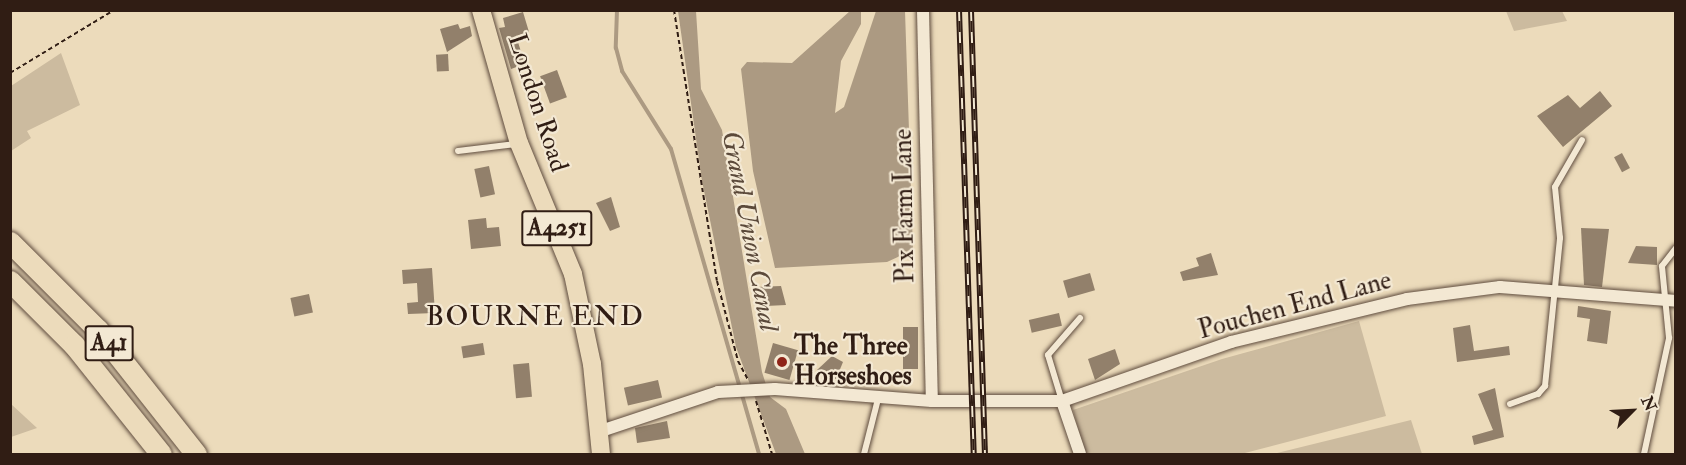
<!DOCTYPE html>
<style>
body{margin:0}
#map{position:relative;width:1686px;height:465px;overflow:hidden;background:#ecdbbb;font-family:"IM FELL Double Pica",serif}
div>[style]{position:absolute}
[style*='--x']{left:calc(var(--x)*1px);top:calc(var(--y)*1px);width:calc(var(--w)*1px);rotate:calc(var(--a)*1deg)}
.green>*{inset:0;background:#ccbb9f}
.water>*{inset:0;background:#ac9a82}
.stream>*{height:4px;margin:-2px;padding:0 2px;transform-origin:2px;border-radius:2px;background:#ac9a82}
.building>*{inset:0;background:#92806b;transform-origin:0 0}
.path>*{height:2px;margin-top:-1px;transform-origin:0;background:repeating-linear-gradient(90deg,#301d14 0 4.5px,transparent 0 7.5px)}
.roads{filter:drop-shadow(0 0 2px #5f4c3e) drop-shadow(0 0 2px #5f4c3e)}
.lane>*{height:6px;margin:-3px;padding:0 3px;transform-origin:3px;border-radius:3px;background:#f3e8d3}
.street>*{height:12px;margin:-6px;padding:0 6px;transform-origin:6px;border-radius:6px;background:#f3e8d3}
.primary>*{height:18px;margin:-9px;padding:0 9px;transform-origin:9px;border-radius:9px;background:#ecdbbb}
.highway>*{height:21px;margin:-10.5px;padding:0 10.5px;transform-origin:10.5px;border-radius:10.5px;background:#ecdbbb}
.rail>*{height:6px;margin-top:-3px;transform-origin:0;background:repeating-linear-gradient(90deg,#f3e8d3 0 11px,#301d14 0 22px);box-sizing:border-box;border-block:2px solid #301d14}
.dots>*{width:16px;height:16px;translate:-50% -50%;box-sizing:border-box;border:3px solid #f3e8d3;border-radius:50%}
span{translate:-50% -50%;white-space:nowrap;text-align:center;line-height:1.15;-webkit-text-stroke:4.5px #f3e8d3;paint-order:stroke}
.shield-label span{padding:2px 4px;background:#f3e8d3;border:2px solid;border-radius:4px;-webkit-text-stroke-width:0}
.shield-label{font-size:24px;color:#301d14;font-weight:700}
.street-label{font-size:26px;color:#301d14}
.poi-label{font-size:26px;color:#301d14;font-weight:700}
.left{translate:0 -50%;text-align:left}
.water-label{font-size:27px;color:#5b493a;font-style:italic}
.quarter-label{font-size:28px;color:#301d14;letter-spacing:1.5px}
.frame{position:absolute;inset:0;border:12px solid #301d14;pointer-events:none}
.north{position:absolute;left:1602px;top:381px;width:60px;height:60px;-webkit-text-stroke:4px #f3e8d3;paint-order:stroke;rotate:66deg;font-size:16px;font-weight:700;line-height:24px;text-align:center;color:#301d14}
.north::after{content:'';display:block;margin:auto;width:21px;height:27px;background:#301d14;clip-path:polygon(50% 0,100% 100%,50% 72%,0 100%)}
</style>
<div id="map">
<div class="green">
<i style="clip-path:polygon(1506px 11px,1562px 11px,1567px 21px,1514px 31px)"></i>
<i style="clip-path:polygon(61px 53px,80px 105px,27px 131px,31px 138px,11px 151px,11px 86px)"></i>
<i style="clip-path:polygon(1359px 321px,1386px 416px,1241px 454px,1085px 454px,1073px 410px,1222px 359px)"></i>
<i style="clip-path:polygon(11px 404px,37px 428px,11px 437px)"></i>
<i style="clip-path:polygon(1411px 420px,1422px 454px,1273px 454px)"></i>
</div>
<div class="water">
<i style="clip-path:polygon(678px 11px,696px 11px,701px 89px,722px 130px,762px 372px,770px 397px,786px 409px,805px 454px,776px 454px,736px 347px,702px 181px)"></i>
<i style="clip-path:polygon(850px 11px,861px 11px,861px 24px,841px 61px,835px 113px,844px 107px,876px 11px,905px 11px,913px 250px,887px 262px,775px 268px,753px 171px,741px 69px,747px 62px,792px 63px)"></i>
</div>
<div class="stream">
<i style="--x:617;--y:10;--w:38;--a:92"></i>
<i style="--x:616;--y:48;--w:24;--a:75"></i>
<i style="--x:622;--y:71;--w:92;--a:57.9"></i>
<i style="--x:671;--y:149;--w:317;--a:73.9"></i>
</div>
<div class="building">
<i style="clip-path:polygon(523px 12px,529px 32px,516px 36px,525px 64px,511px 69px,499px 28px,505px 27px,503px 18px)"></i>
<i style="clip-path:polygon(458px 24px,460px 29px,470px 26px,472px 36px,447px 52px,440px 29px)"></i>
<i style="left:448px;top:54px;width:17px;height:12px;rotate:87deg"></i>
<i style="left:557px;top:70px;width:29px;height:18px;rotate:70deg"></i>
<i style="clip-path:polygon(1600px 91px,1612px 106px,1563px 147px,1537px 116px,1568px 95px,1580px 108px)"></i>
<i style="left:1622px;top:153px;width:17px;height:9px;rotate:62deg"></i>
<i style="left:489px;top:166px;width:29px;height:15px;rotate:78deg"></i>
<i style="clip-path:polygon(611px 197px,620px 227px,610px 231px,596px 203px)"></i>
<i style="clip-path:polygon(486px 218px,487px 228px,499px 227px,501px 246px,471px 249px,468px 220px)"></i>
<i style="clip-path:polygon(1581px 228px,1609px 229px,1602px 287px,1584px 285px)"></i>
<i style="clip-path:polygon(1636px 246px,1657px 247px,1657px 265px,1628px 263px)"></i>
<i style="clip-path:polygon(1211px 253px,1218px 275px,1183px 281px,1180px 272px,1199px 266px,1196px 258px)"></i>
<i style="clip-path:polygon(432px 268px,435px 313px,408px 314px,407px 303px,418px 302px,417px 283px,403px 284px,402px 270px)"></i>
<i style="left:1090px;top:273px;width:18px;height:28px;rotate:74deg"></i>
<i style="clip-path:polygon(781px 286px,786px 305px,766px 306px,766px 296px,754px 296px,754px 287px)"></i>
<i style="left:309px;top:294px;width:19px;height:19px;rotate:78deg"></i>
<i style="clip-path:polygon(1578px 306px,1611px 311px,1607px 344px,1587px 341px,1590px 319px,1577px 317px)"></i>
<i style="left:1059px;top:313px;width:13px;height:31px;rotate:77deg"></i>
<i style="clip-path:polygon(1470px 325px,1474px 351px,1509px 346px,1510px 355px,1457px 362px,1453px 328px)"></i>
<i style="left:903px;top:327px;width:15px;height:42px"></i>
<i style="left:483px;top:343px;width:12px;height:22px;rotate:81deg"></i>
<i style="left:773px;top:343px;width:26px;height:31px;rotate:16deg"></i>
<i style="clip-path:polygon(1115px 349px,1120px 364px,1095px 380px,1088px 359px)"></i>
<i style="clip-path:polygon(832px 356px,843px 362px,836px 379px,817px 370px)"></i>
<i style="left:529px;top:363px;width:34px;height:16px;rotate:85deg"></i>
<i style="left:658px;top:380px;width:18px;height:35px;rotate:77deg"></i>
<i style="clip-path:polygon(1495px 388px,1504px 437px,1474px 445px,1472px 436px,1493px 430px,1478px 394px)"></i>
<i style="clip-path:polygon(667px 421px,670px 438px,637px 443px,635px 428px)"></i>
</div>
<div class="path">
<i style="--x:674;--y:10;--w:274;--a:81"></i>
<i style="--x:717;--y:281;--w:83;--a:75.3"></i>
<i style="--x:738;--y:361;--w:21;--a:62"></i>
<i style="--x:10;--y:73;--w:122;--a:-31.2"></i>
<i style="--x:756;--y:401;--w:55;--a:73.2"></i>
</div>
<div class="roads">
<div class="lane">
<i style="--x:458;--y:151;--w:58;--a:-6.9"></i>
<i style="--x:1062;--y:401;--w:48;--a:-106.9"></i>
<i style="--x:1048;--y:355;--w:49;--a:-49.1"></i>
<i style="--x:1510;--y:404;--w:30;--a:-20"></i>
<i style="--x:1538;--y:394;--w:11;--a:-49"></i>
<i style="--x:1545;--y:386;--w:149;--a:-84.2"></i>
<i style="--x:1560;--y:238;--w:51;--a:-95.6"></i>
<i style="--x:1555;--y:187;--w:54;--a:-60.1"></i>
<i style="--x:864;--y:454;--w:57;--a:-75.7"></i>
<i style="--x:1644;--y:454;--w:119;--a:-77.8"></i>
<i style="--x:1669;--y:338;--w:72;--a:-95.6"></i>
<i style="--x:1662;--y:266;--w:23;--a:-52"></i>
</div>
<div class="street">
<i style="--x:923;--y:10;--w:391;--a:88.7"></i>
<i style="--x:1062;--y:401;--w:56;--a:71.2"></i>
<i style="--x:601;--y:431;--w:123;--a:-18.4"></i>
<i style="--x:718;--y:392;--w:57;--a:-3"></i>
<i style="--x:775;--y:389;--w:157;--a:4.4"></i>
<i style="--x:932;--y:401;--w:130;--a:0"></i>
<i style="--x:1062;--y:401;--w:179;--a:-19.2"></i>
<i style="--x:1231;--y:342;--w:181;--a:-13.7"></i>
<i style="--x:1407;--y:299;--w:94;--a:-7.4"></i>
<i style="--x:1500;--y:287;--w:177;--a:4.5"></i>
</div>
<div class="primary">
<i style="--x:481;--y:10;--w:138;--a:74.1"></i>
<i style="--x:519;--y:143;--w:142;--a:67.6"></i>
<i style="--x:573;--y:274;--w:92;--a:78.1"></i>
<i style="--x:592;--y:364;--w:90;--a:84.3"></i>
</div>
<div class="highway">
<i style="--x:10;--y:242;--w:124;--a:45"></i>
<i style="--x:98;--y:330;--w:158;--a:51.7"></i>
<i style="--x:10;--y:281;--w:91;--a:45"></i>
<i style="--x:74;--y:345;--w:139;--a:51.4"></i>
</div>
</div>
<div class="rail">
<i style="--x:959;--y:10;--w:444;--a:88.1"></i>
<i style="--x:971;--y:10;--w:444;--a:88.2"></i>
</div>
<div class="dots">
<i style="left:782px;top:362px;background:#8f2418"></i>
</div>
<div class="shield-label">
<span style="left:557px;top:228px">A4251</span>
<span style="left:109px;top:343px">A41</span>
</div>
<div class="street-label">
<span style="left:537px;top:103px;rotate:72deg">London Road</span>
<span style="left:905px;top:206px;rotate:-91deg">Pix Farm Lane</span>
<span style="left:1295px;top:306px;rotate:-15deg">Pouchen End Lane</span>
</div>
<div class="poi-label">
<span class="left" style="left:794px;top:362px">The Three<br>Horseshoes</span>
</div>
<div class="water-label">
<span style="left:750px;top:231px;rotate:79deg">Grand Union Canal</span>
</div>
<div class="quarter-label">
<span style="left:535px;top:317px">BOURNE END</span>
</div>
<div class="frame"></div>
<div class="north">N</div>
</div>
